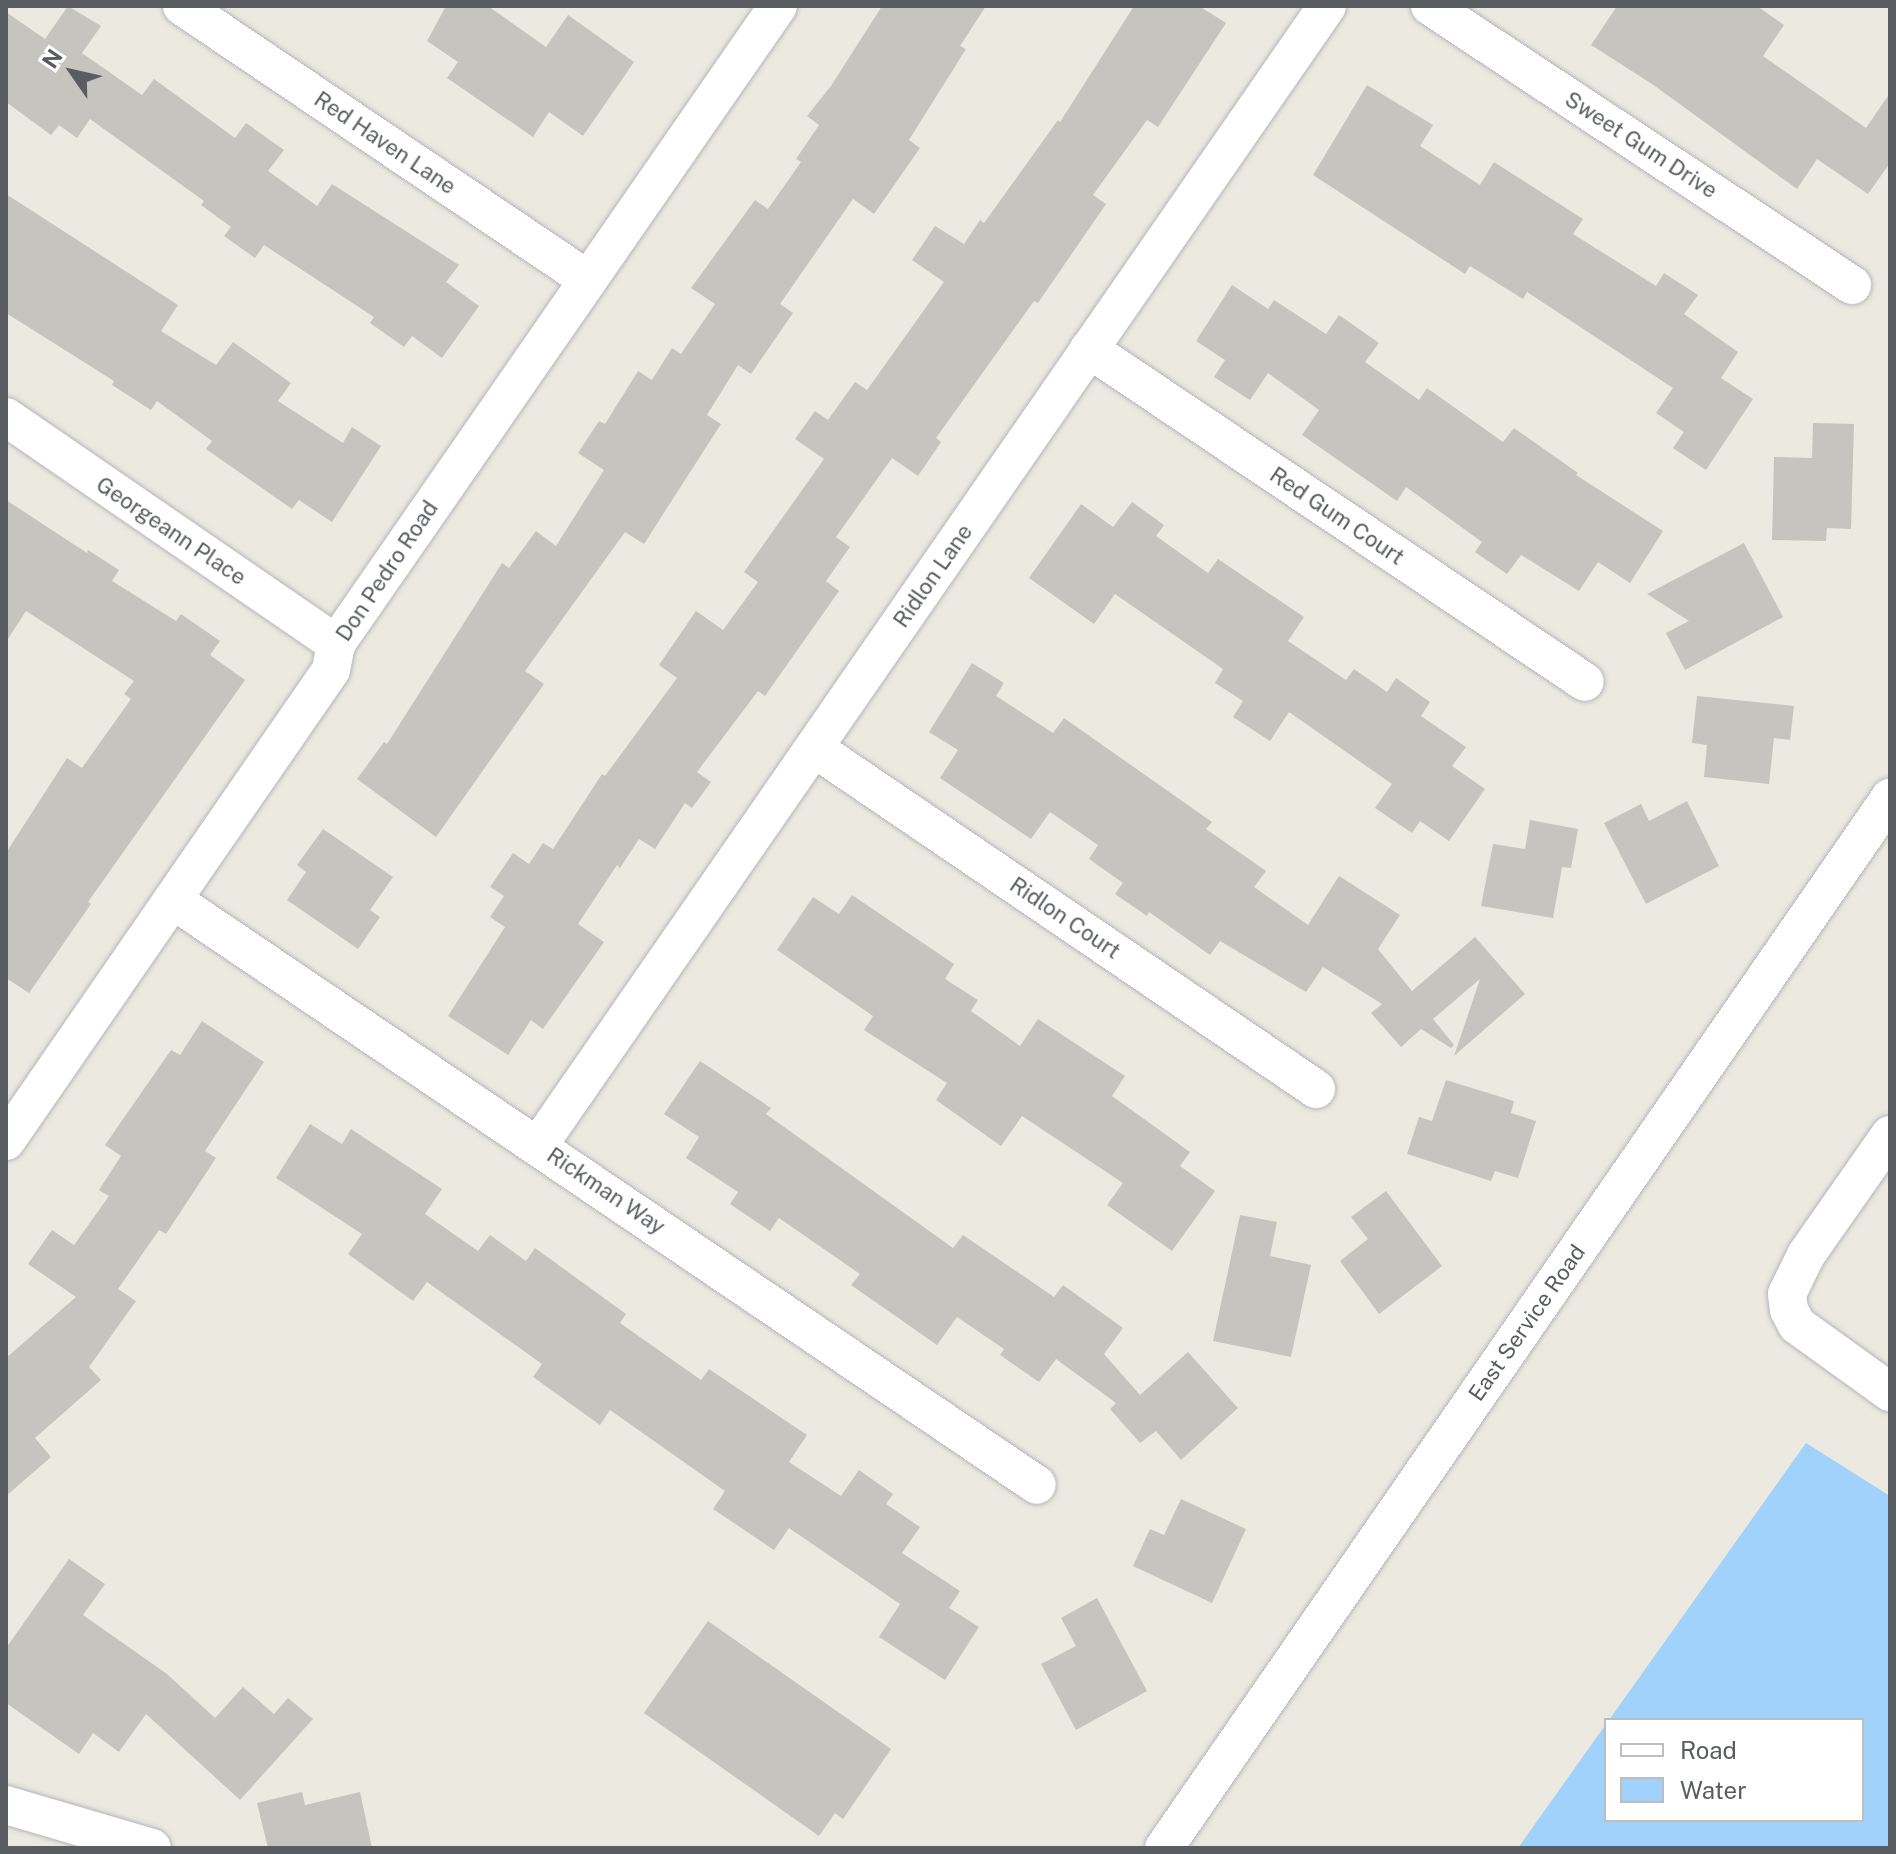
<!DOCTYPE html>
<style>
body{margin:0}
#map{position:relative;width:1896px;height:1854px;overflow:hidden;background:#ece9e0;font-family:"Public Sans",sans-serif}
div>[style]{position:absolute}
[style*='--x']{left:calc(var(--x)*1px);top:calc(var(--y)*1px);width:calc(var(--w)*1px);rotate:calc(var(--a)*1deg)}
.water>*{inset:0;background:#a1d2fb}
.building>*{inset:0;background:#c6c4be}
.roads{filter:drop-shadow(0 0 2px #b3b6bb) drop-shadow(0 0 2px #b3b6bb)}
.minor>*{height:38px;margin:-19px;padding:0 19px;transform-origin:19px;border-radius:19px;background:#fff}
span{translate:-50% -50%;white-space:nowrap;text-align:center;line-height:1.15;-webkit-text-stroke:7px #fff;paint-order:stroke}
.street-label{font-size:22px;color:#595c61}
.frame{position:absolute;inset:0;border:8px solid #595c61;pointer-events:none}
.legend{position:absolute;left:1604px;top:1718px;width:260px;height:104px;box-sizing:border-box;background:#fff;border:2px solid #bdbec0;margin:0;padding:10px 14px;list-style:none;font-size:24px;color:#595c61}
.legend li{display:flex;align-items:center;gap:16px;height:40px}
.legend b{width:40px;border:2px solid #bdbec0}
.north{position:absolute;left:32px;top:32px;width:80px;height:80px;-webkit-text-stroke:6px #fff;paint-order:stroke;rotate:304deg;font-size:22px;font-weight:700;line-height:32px;text-align:center;color:#595c61}
.north::after{content:'';display:block;margin:auto;width:28px;height:36px;background:#595c61;clip-path:polygon(50% 0,100% 100%,50% 72%,0 100%)}
</style>
<div id="map">
<div class="water">
<i style="clip-path:polygon(1806px 1443px,1890px 1496px,1890px 1848px,1518px 1848px,1606px 1724px,1606px 1820px,1862px 1820px,1862px 1720px,1609px 1720px)"></i>
</div>
<div class="building">
<i style="clip-path:polygon(68px 6px,101px 26px,82px 53px,142px 95px,154px 79px,235px 138px,246px 123px,284px 150px,268px 171px,317px 206px,332px 184px,459px 265px,446px 282px,479px 306px,442px 358px,412px 336px,404px 347px,370px 323px,374px 317px,264px 245px,255px 258px,224px 236px,231px 227px,201px 205px,204px 201px,90px 119px,77px 138px,59px 125px,51px 135px,6px 102px,6px 12px,45px 39px)"></i>
<i style="clip-path:polygon(446px 6px,488px 6px,546px 47px,568px 15px,634px 62px,583px 136px,549px 112px,533px 137px,447px 78px,458px 62px,427px 41px)"></i>
<i style="clip-path:polygon(882px 6px,986px 6px,960px 46px,966px 49px,909px 140px,920px 148px,874px 214px,853px 199px,780px 304px,793px 313px,751px 374px,738px 365px,707px 415px,721px 424px,644px 544px,625px 532px,525px 671px,544px 684px,436px 837px,357px 779px,384px 742px,387px 744px,502px 563px,509px 568px,536px 531px,556px 546px,604px 470px,578px 453px,599px 421px,605px 424px,638px 371px,652px 380px,672px 348px,681px 354px,715px 304px,691px 288px,755px 200px,768px 209px,801px 162px,796px 159px,819px 125px,807px 116px,831px 86px)"></i>
<i style="clip-path:polygon(1134px 6px,1199px 6px,1226px 23px,1158px 127px,1147px 120px,1093px 195px,1106px 204px,1038px 303px,1034px 301px,936px 438px,941px 442px,918px 476px,892px 458px,836px 537px,850px 547px,826px 581px,839px 591px,765px 696px,758px 691px,697px 772px,711px 782px,692px 808px,685px 803px,655px 849px,639px 839px,620px 868px,617px 865px,578px 924px,604px 942px,543px 1029px,531px 1020px,508px 1055px,448px 1016px,505px 927px,490px 917px,504px 896px,490px 887px,513px 853px,529px 864px,543px 843px,553px 849px,602px 774px,605px 776px,677px 678px,659px 665px,696px 611px,723px 630px,758px 582px,744px 572px,824px 459px,795px 439px,815px 411px,828px 420px,855px 382px,867px 390px,944px 282px,912px 260px,935px 226px,964px 244px,980px 220px,984px 223px,1058px 120px,1060px 122px)"></i>
<i style="clip-path:polygon(1617px 6px,1757px 6px,1784px 25px,1763px 56px,1866px 128px,1890px 93px,1890px 163px,1868px 194px,1817px 159px,1797px 189px,1652px 84px,1591px 45px)"></i>
<i style="clip-path:polygon(1367px 85px,1433px 125px,1420px 146px,1480px 185px,1494px 162px,1583px 219px,1573px 234px,1656px 286px,1664px 273px,1698px 295px,1684px 314px,1738px 352px,1721px 378px,1753px 399px,1706px 470px,1673px 448px,1684px 432px,1656px 413px,1673px 388px,1527px 292px,1523px 299px,1470px 266px,1465px 274px,1313px 175px)"></i>
<i style="clip-path:polygon(6px 194px,178px 305px,161px 331px,216px 365px,233px 342px,291px 383px,278px 401px,343px 443px,352px 427px,381px 446px,332px 522px,299px 500px,292px 509px,206px 449px,212px 441px,157px 401px,151px 410px,112px 385px,114px 381px,6px 313px)"></i>
<i style="clip-path:polygon(1232px 285px,1268px 309px,1274px 300px,1326px 334px,1339px 315px,1379px 343px,1365px 362px,1419px 400px,1427px 388px,1503px 442px,1514px 428px,1578px 473px,1576px 475px,1663px 531px,1630px 583px,1598px 562px,1579px 591px,1521px 555px,1507px 574px,1475px 552px,1482px 542px,1406px 487px,1397px 501px,1302px 435px,1319px 410px,1268px 373px,1250px 400px,1214px 377px,1225px 360px,1196px 341px)"></i>
<i style="clip-path:polygon(1813px 423px,1854px 424px,1851px 529px,1827px 528px,1826px 541px,1772px 540px,1774px 457px,1812px 458px)"></i>
<i style="clip-path:polygon(6px 500px,87px 553px,88px 550px,119px 570px,112px 581px,176px 621px,181px 614px,220px 641px,210px 655px,245px 680px,88px 902px,91px 904px,29px 993px,6px 978px,6px 853px,67px 758px,82px 768px,131px 699px,124px 694px,134px 681px,26px 611px,6px 642px)"></i>
<i style="clip-path:polygon(1132px 502px,1164px 525px,1156px 536px,1208px 573px,1218px 559px,1304px 617px,1288px 641px,1346px 680px,1354px 669px,1387px 692px,1396px 678px,1430px 702px,1421px 716px,1466px 747px,1452px 766px,1485px 789px,1449px 841px,1420px 821px,1412px 833px,1375px 808px,1392px 784px,1289px 712px,1270px 741px,1233px 717px,1243px 701px,1215px 683px,1223px 669px,1115px 594px,1094px 624px,1029px 578px,1081px 504px,1113px 527px)"></i>
<i style="clip-path:polygon(1744px 543px,1783px 617px,1685px 670px,1666px 633px,1689px 621px,1647px 594px)"></i>
<i style="clip-path:polygon(972px 663px,1004px 683px,996px 696px,1053px 733px,1064px 718px,1212px 822px,1206px 829px,1266px 871px,1254px 887px,1308px 925px,1339px 876px,1400px 915px,1378px 949px,1412px 991px,1475px 937px,1525px 994px,1454px 1056px,1480px 979px,1433px 1019px,1454px 1045px,1451px 1048px,1421px 1029px,1401px 1047px,1371px 1013px,1382px 1004px,1323px 967px,1306px 992px,1220px 941px,1210px 955px,1149px 912px,1147px 916px,1115px 894px,1123px 883px,1089px 859px,1098px 845px,1050px 812px,1031px 839px,940px 778px,958px 750px,929px 732px)"></i>
<i style="clip-path:polygon(1697px 696px,1794px 706px,1790px 740px,1774px 738px,1769px 784px,1704px 777px,1707px 745px,1692px 743px)"></i>
<i style="clip-path:polygon(1687px 801px,1719px 866px,1646px 904px,1604px 823px,1641px 804px,1649px 821px)"></i>
<i style="clip-path:polygon(1530px 820px,1578px 829px,1571px 868px,1562px 867px,1553px 918px,1481px 906px,1493px 844px,1525px 849px)"></i>
<i style="clip-path:polygon(323px 829px,393px 877px,370px 910px,380px 917px,358px 949px,287px 900px,306px 872px,297px 865px)"></i>
<i style="clip-path:polygon(852px 895px,954px 964px,945px 979px,978px 1000px,971px 1011px,1020px 1046px,1038px 1019px,1125px 1076px,1112px 1096px,1190px 1152px,1180px 1166px,1215px 1191px,1172px 1251px,1107px 1205px,1123px 1183px,1022px 1116px,1001px 1146px,936px 1100px,947px 1083px,864px 1030px,873px 1016px,777px 950px,813px 897px,839px 914px)"></i>
<i style="clip-path:polygon(202px 1021px,264px 1062px,205px 1151px,216px 1158px,166px 1234px,159px 1230px,118px 1289px,136px 1301px,89px 1367px,101px 1380px,35px 1438px,51px 1457px,6px 1496px,6px 1358px,76px 1297px,28px 1264px,52px 1230px,74px 1245px,109px 1196px,99px 1190px,121px 1156px,105px 1145px,171px 1050px,180px 1055px)"></i>
<i style="clip-path:polygon(700px 1061px,771px 1108px,766px 1114px,953px 1248px,963px 1235px,1054px 1297px,1063px 1285px,1123px 1328px,1104px 1354px,1140px 1395px,1188px 1352px,1238px 1408px,1181px 1460px,1156px 1431px,1140px 1443px,1110px 1409px,1116px 1403px,1056px 1359px,1039px 1382px,1000px 1355px,1004px 1349px,957px 1317px,937px 1345px,851px 1285px,860px 1274px,779px 1218px,770px 1231px,730px 1204px,738px 1192px,686px 1158px,699px 1137px,664px 1114px)"></i>
<i style="clip-path:polygon(1446px 1080px,1514px 1101px,1511px 1113px,1536px 1121px,1518px 1178px,1495px 1171px,1491px 1181px,1407px 1154px,1419px 1117px,1432px 1121px)"></i>
<i style="clip-path:polygon(310px 1124px,342px 1144px,351px 1129px,442px 1189px,425px 1214px,478px 1251px,490px 1235px,526px 1261px,535px 1248px,626px 1314px,620px 1323px,701px 1380px,709px 1369px,807px 1435px,789px 1462px,841px 1496px,859px 1470px,893px 1494px,886px 1504px,920px 1527px,902px 1553px,960px 1591px,949px 1608px,979px 1627px,945px 1680px,879px 1637px,900px 1604px,789px 1528px,774px 1550px,713px 1509px,725px 1491px,610px 1410px,600px 1425px,533px 1377px,542px 1364px,427px 1282px,413px 1301px,348px 1254px,362px 1234px,276px 1178px)"></i>
<i style="clip-path:polygon(1386px 1191px,1442px 1266px,1379px 1314px,1340px 1261px,1368px 1239px,1351px 1217px)"></i>
<i style="clip-path:polygon(1240px 1215px,1277px 1222px,1270px 1256px,1311px 1265px,1291px 1357px,1213px 1341px)"></i>
<i style="clip-path:polygon(1181px 1499px,1246px 1529px,1212px 1603px,1133px 1566px,1150px 1529px,1164px 1535px)"></i>
<i style="clip-path:polygon(69px 1559px,105px 1584px,83px 1615px,167px 1674px,215px 1718px,243px 1687px,274px 1714px,288px 1698px,313px 1719px,240px 1800px,146px 1714px,119px 1752px,93px 1733px,79px 1754px,6px 1703px,6px 1648px)"></i>
<i style="clip-path:polygon(1097px 1598px,1147px 1691px,1076px 1730px,1041px 1664px,1076px 1646px,1061px 1618px)"></i>
<i style="clip-path:polygon(708px 1621px,891px 1749px,843px 1819px,835px 1813px,819px 1836px,644px 1713px)"></i>
<i style="clip-path:polygon(302px 1792px,305px 1805px,360px 1792px,372px 1848px,268px 1848px,257px 1803px)"></i>
</div>
<div class="roads">
<div class="minor">
<i style="--x:182;--y:6;--w:490;--a:34"></i>
<i style="--x:1430;--y:6;--w:506;--a:33.47"></i>
<i style="--x:1089;--y:349;--w:597;--a:33.88"></i>
<i style="--x:6;--y:417;--w:401;--a:34.5"></i>
<i style="--x:814;--y:748;--w:607;--a:34.19"></i>
<i style="--x:173;--y:900;--w:1043;--a:34.1"></i>
<i style="--x:1890;--y:1135;--w:146;--a:125"></i>
<i style="--x:1806;--y:1255;--w:43;--a:116"></i>
<i style="--x:1787;--y:1294;--w:16;--a:83"></i>
<i style="--x:1789;--y:1310;--w:17;--a:62"></i>
<i style="--x:1797;--y:1325;--w:115;--a:35.8"></i>
<i style="--x:6;--y:1141;--w:572;--a:-55.39"></i>
<i style="--x:331;--y:670;--w:26;--a:-79"></i>
<i style="--x:336;--y:644;--w:776;--a:-55.29"></i>
<i style="--x:538;--y:1146;--w:1386;--a:-55.31"></i>
<i style="--x:6;--y:1805;--w:152;--a:16.4"></i>
<i style="--x:1164;--y:1848;--w:1277;--a:-55.34"></i>
</div>
</div>
<div class="street-label">
<span style="left:385px;top:143px;rotate:34deg">Red Haven Lane</span>
<span style="left:1641px;top:145px;rotate:33deg">Sweet Gum Drive</span>
<span style="left:1337px;top:516px;rotate:34deg">Red Gum Court</span>
<span style="left:171px;top:531px;rotate:34deg">Georgeann Place</span>
<span style="left:387px;top:571px;rotate:-56deg">Don Pedro Road</span>
<span style="left:933px;top:576px;rotate:-55deg">Ridlon Lane</span>
<span style="left:1065px;top:918px;rotate:34deg">Ridlon Court</span>
<span style="left:606px;top:1191px;rotate:34deg">Rickman Way</span>
<span style="left:1527px;top:1323px;rotate:-55deg">East Service Road</span>
</div>
<div class="frame"></div>
<ul class="legend">
<li><b style="height:10px;background:#fff"></b>Road</li>
<li><b style="height:22px;background:#a1d2fb"></b>Water</li>
</ul>
<div class="north">N</div>
</div>
